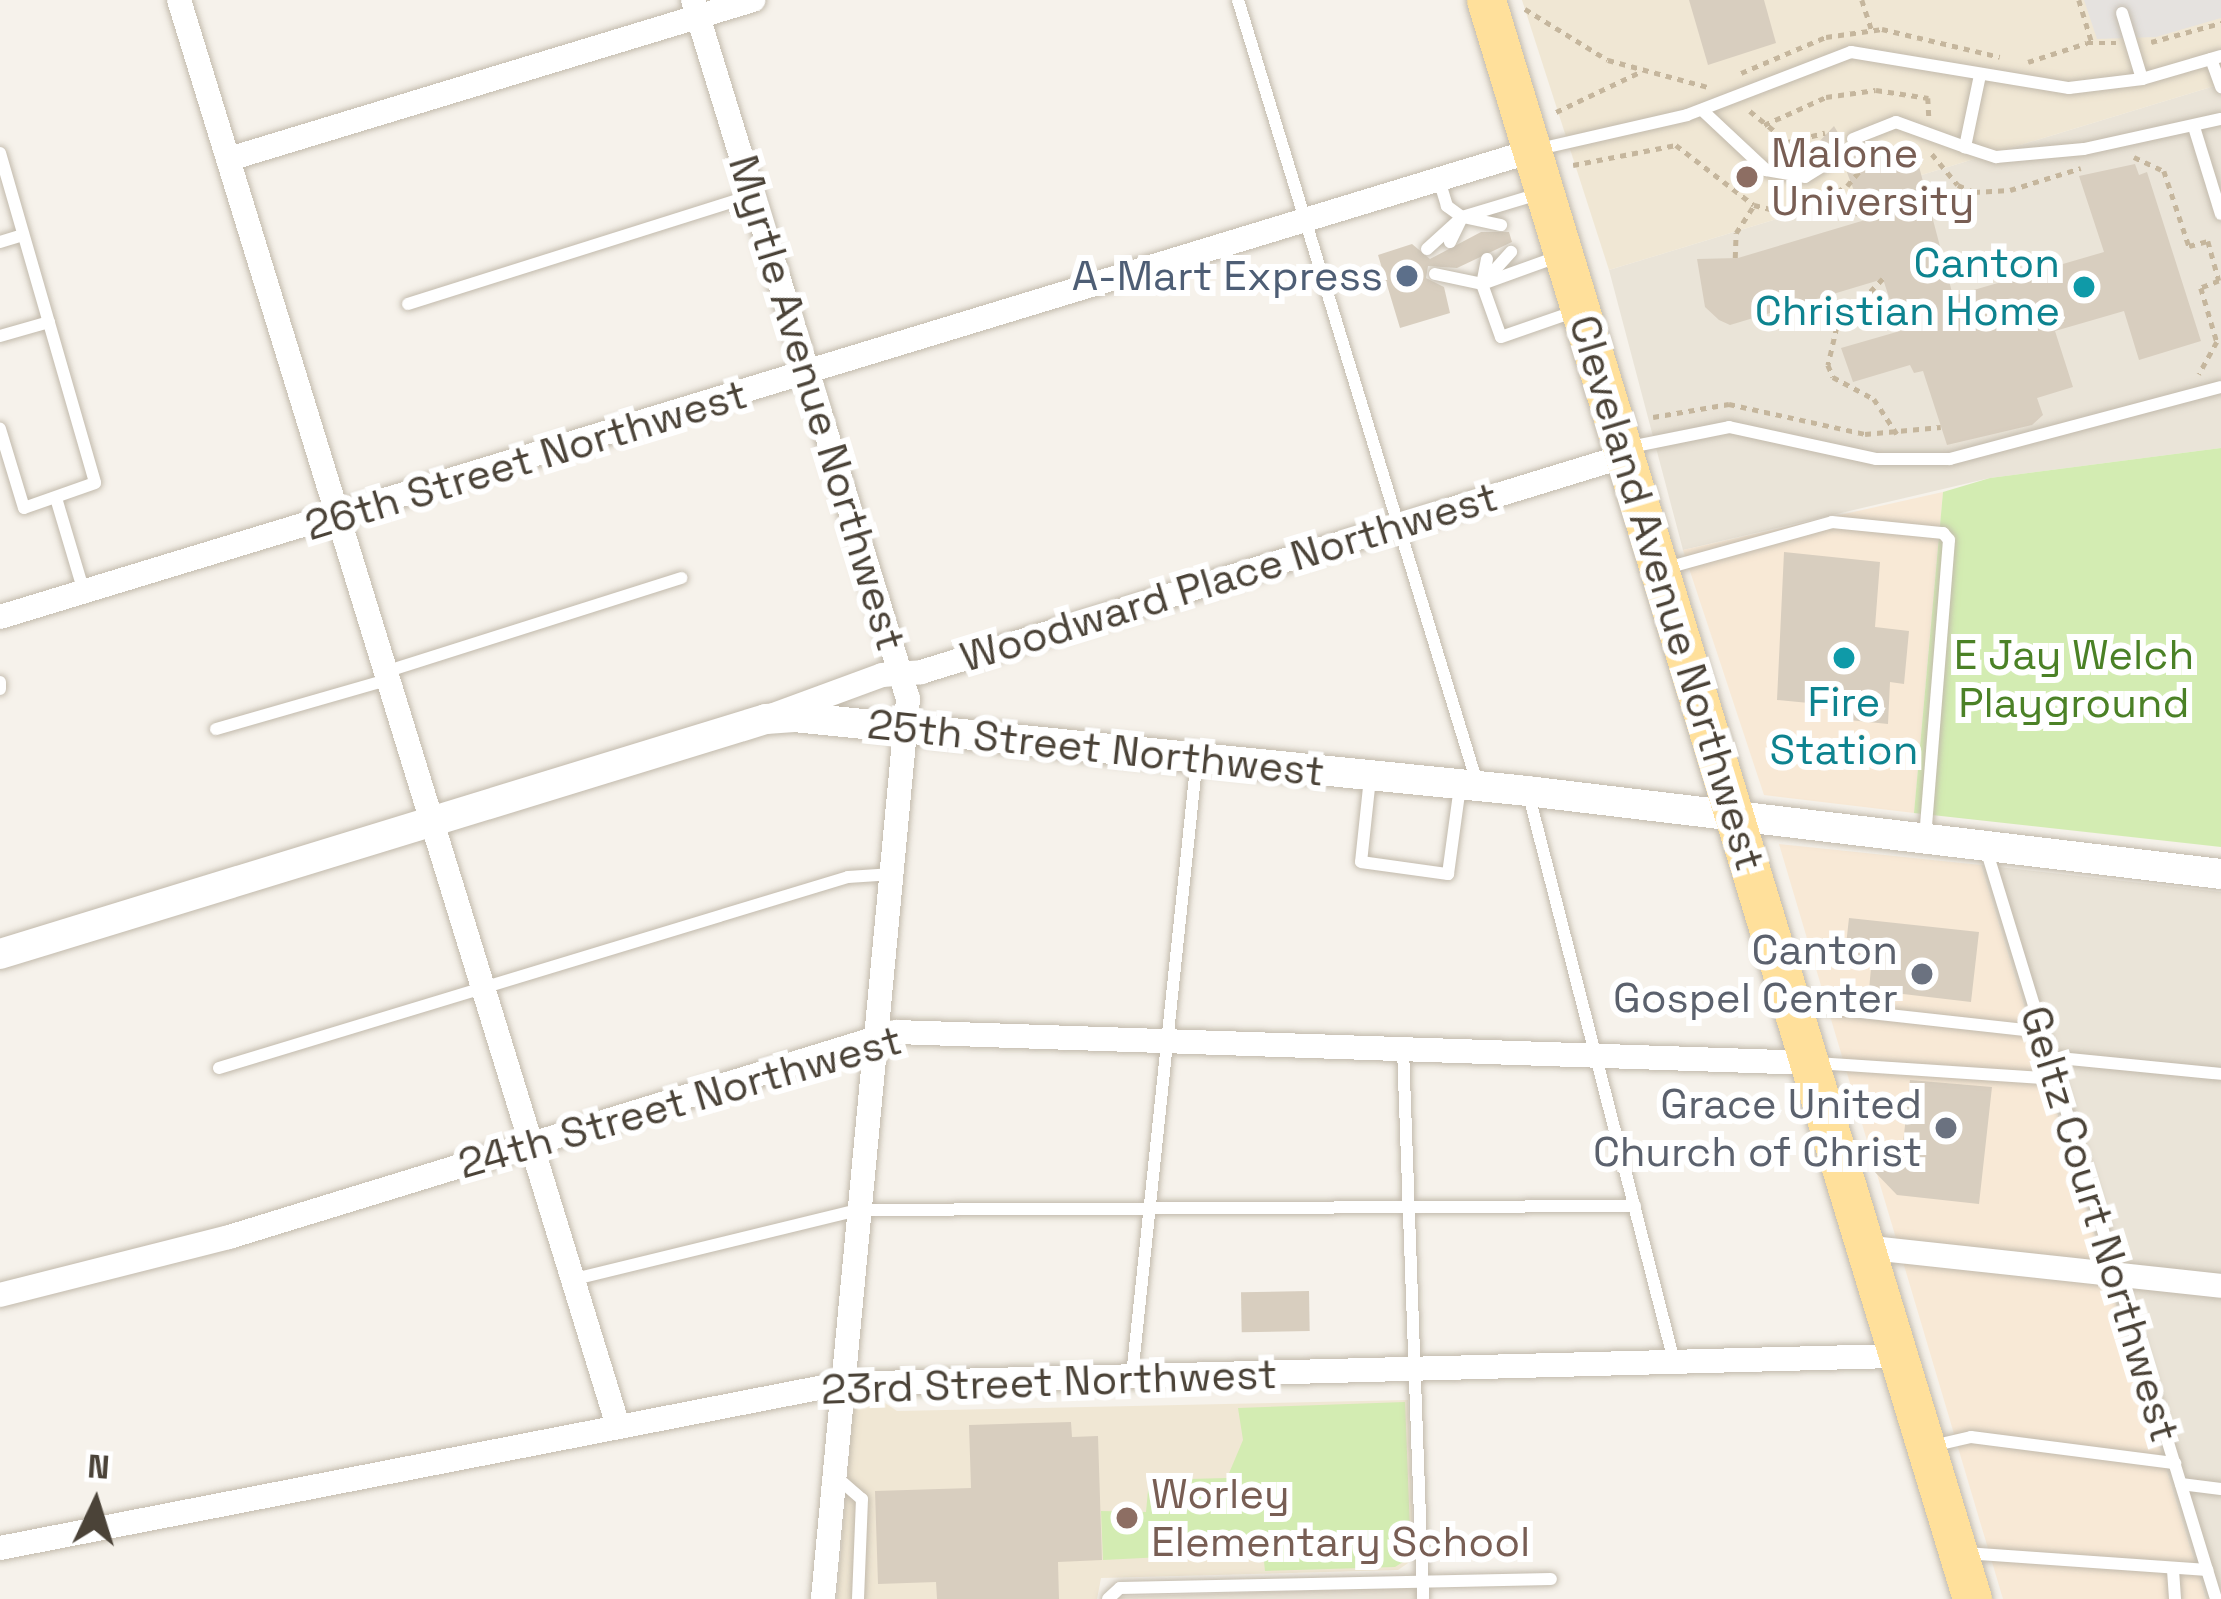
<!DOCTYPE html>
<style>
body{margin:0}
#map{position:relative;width:2221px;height:1599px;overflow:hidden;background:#f6f2eb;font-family:"Space Grotesk",sans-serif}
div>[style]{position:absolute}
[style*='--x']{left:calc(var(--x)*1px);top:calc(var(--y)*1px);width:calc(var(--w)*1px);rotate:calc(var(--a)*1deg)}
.residential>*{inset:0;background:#eae4d8}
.commercial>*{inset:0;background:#f8e9d6}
.education>*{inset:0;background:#f0e7d4}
.green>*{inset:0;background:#d3ecb2}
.parking>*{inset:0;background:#e5e2df}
.building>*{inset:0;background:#d8cebf;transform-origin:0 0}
.path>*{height:4.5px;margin-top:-2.25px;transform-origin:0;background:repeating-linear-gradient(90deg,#c5b69d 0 6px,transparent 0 12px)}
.roads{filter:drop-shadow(0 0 3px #c2baac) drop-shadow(0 0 3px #c2baac)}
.service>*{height:12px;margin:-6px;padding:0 6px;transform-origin:6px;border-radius:6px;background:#fff}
.minor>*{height:24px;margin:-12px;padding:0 12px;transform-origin:12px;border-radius:12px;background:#fff}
.tertiary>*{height:30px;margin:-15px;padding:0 15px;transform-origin:15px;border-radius:15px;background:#fff}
.primary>*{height:39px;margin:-19.5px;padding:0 19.5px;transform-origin:19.5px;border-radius:19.5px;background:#ffe09b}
.dots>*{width:33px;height:33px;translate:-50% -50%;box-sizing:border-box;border:6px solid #fff;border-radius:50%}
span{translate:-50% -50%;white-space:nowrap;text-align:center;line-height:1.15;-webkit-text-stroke:12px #fff;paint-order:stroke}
.education-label{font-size:42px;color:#785e54}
.left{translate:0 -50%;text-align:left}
.culture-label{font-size:42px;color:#0d838f}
.right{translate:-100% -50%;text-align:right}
.service-label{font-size:42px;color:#4e5e75}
.street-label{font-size:42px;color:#4b4338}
.park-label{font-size:42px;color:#4b8126}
.worship-label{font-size:42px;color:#5b616d}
.north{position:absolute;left:36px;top:1443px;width:120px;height:120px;-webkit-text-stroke:9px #fff;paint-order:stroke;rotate:4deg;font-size:33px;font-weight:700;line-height:48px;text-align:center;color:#4b4338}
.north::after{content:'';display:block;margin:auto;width:42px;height:54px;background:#4b4338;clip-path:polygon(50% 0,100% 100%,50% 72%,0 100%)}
</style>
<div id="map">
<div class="residential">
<i style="clip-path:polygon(2221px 84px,2221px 448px,1990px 478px,1683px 550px,1609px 270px)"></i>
<i style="clip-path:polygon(1981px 865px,2221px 892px,2221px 1599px,2206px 1599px)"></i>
<i style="clip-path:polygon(1423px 1587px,1422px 1599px,1112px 1599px,1113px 1597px)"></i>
</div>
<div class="commercial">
<i style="clip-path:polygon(1943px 492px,1914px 813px,1764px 795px,1683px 550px)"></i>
<i style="clip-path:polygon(1779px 844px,1981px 865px,2206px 1599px,2003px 1599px)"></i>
</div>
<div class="education">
<i style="clip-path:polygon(1522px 0,2221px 0,2221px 84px,1609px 270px)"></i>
<i style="clip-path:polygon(879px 1399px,897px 1411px,1408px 1400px,1414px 1559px,1398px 1570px,1101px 1578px,1097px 1599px,837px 1599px,854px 1401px)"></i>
</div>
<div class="green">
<i style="clip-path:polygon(2221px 448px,2221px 847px,1914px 813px,1943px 492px,1990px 478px)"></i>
<i style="clip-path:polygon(1405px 1402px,1411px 1557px,1395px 1567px,1265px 1571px,1263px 1552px,1103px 1560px,1101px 1511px,1146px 1512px,1149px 1480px,1227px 1478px,1243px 1440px,1238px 1408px)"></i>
</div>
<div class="parking">
<i style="clip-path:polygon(2084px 0,2221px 0,2221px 18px,2156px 37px,2097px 39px)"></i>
</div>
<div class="building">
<i style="clip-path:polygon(1689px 0,1764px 0,1776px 43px,1708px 65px)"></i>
<i style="clip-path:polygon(1834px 126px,1846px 146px,1871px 161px,1893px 151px,1916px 155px,1953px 296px,2104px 252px,2079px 176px,2135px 164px,2139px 175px,2147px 172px,2201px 341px,2139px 360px,2124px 311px,2055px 331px,2073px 387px,2037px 398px,2043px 415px,2032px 425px,1947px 445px,1923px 371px,1914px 373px,1910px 365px,1853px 382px,1841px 348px,1900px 331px,1883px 279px,1730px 325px,1719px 320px,1705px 307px,1697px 259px,1738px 258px,1865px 220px,1840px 154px,1816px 145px)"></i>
<i style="clip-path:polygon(1481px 232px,1509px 232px,1512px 242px,1457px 268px,1428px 266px,1426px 278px,1444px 287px,1450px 313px,1400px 328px,1378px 255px,1412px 244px,1430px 259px)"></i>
<i style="clip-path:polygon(1784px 552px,1880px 562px,1875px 627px,1909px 631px,1904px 684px,1890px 682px,1888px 724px,1849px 720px,1850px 707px,1777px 700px)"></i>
<i style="clip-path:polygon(1849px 918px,1979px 932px,1971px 1002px,1869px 990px,1872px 957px,1845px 954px)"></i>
<i style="clip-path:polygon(1910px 1080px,1992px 1087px,1979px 1204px,1897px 1195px,1871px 1168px,1900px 1171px)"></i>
<i style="left:1309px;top:1291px;width:40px;height:68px;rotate:89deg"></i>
<i style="clip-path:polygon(1071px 1422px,1072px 1437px,1098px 1436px,1102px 1560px,1058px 1562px,1059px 1599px,937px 1599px,936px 1582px,878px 1584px,875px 1491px,971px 1488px,969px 1425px)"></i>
</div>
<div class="path">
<i style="--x:1862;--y:0;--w:32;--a:72"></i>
<i style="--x:2079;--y:0;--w:45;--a:73.2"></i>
<i style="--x:1525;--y:9;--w:97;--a:31.6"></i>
<i style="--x:1608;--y:60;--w:104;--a:15.1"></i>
<i style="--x:2151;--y:42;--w:73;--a:-15.2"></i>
<i style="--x:2028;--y:62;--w:62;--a:-17.9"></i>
<i style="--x:2087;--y:43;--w:29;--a:0"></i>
<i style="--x:1741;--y:73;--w:92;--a:-23"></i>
<i style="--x:1826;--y:37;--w:57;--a:-8.1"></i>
<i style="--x:1882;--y:29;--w:121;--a:13.3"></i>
<i style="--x:1750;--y:111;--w:49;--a:39.2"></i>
<i style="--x:1788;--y:142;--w:38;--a:-14"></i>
<i style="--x:1556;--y:112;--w:93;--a:-25.5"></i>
<i style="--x:1764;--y:125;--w:68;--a:-24.3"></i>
<i style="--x:1826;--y:97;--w:50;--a:-8"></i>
<i style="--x:1876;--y:90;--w:53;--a:8.7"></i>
<i style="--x:1928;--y:98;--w:18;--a:87"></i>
<i style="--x:1932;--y:154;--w:40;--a:50"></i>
<i style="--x:1958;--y:185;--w:17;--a:24"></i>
<i style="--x:1974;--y:192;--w:36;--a:-3"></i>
<i style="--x:2010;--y:190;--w:74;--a:-17.2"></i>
<i style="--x:2134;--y:157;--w:33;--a:25"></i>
<i style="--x:2164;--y:171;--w:79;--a:71.6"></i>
<i style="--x:2189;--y:246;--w:20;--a:-15"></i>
<i style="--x:2208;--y:241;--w:41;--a:74.6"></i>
<i style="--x:2219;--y:281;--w:19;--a:159"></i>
<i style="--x:2201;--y:288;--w:56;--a:73.5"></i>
<i style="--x:2217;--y:342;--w:37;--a:119"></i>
<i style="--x:1573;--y:165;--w:105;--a:-11"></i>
<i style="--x:1676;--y:145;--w:98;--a:37.6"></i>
<i style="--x:1754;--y:205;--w:42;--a:13.7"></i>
<i style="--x:1795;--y:215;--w:60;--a:-29.1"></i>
<i style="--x:1847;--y:186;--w:47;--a:-50.2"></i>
<i style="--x:1825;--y:185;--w:28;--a:52"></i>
<i style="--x:1842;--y:207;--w:24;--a:22"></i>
<i style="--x:1735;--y:258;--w:25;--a:-88"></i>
<i style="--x:1736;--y:233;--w:33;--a:-57"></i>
<i style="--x:1883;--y:279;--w:66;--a:133.8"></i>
<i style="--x:1837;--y:327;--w:39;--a:103"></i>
<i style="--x:1828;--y:365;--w:13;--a:67"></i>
<i style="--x:1833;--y:377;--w:47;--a:28.2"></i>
<i style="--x:1874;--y:399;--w:42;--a:56.7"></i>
<i style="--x:1653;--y:417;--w:77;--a:-9.7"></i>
<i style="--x:1729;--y:404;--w:139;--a:12.4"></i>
<i style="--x:1865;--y:434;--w:76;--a:-5.3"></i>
</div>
<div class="roads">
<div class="service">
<i style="--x:1238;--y:0;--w:822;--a:73.02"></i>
<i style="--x:2122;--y:13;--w:69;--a:73.1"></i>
<i style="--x:2211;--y:59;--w:30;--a:70"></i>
<i style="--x:1980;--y:75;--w:74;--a:101.8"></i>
<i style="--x:1965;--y:147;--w:33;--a:18"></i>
<i style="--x:1996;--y:157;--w:88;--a:-5.2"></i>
<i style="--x:2084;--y:149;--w:140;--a:-12.4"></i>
<i style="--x:1702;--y:110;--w:88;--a:43.2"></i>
<i style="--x:1766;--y:170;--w:40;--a:10"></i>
<i style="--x:1805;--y:177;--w:32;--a:-32"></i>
<i style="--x:2194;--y:127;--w:91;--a:72.8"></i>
<i style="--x:1853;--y:139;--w:46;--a:-21.6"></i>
<i style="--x:1896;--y:122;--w:73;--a:19.9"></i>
<i style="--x:1539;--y:149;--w:152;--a:-12.9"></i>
<i style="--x:1687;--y:115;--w:176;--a:-21"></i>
<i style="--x:1851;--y:52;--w:221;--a:9.4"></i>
<i style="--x:2069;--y:88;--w:74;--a:-7"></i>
<i style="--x:2142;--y:79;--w:82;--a:-16.2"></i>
<i style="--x:0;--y:153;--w:343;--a:73.9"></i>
<i style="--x:95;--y:483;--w:75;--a:160.6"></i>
<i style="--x:24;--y:508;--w:83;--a:-106.9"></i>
<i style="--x:1463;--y:217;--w:39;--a:12"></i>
<i style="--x:0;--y:242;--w:24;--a:-17"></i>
<i style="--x:1450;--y:242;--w:28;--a:-64"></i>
<i style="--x:1462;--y:217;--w:79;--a:-16.8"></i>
<i style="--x:1427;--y:249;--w:47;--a:-42.4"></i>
<i style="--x:1462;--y:217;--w:19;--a:-144"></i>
<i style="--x:1447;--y:206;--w:28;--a:-107"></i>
<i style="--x:1487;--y:259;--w:25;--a:101"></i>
<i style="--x:1482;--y:284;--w:56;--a:70.3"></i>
<i style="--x:1501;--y:337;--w:79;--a:-19.1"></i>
<i style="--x:1435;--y:274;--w:48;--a:12"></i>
<i style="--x:1482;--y:284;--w:80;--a:-19.8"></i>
<i style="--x:1483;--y:283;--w:42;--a:-47.9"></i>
<i style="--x:408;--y:304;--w:362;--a:-17.5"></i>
<i style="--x:0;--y:336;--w:51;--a:-15.9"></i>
<i style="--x:1630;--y:447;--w:101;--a:-11.4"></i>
<i style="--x:1729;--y:427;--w:150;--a:12.3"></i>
<i style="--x:1876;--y:459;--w:74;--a:0"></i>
<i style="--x:1950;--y:459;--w:280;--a:-14.9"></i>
<i style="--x:56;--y:498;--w:98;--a:73.4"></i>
<i style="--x:1663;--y:569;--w:175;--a:-15.5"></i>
<i style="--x:1832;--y:522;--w:112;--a:5.7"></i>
<i style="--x:1943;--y:533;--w:9;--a:49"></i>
<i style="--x:1949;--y:540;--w:301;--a:94.6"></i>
<i style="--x:385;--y:672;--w:311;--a:-17.6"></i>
<i style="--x:0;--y:682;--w:7;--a:90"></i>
<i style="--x:216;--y:729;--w:178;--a:-16"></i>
<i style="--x:1370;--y:778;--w:84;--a:96.1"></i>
<i style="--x:1361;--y:862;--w:88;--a:7.9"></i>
<i style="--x:1448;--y:874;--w:89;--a:-82.2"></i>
<i style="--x:1528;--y:792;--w:587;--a:75.61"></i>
<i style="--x:1986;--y:849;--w:784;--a:72.95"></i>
<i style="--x:1798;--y:1005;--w:244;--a:6.3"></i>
<i style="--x:1403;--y:1049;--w:550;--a:87.92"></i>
<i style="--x:2049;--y:1057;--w:173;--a:5.6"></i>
<i style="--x:1816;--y:1063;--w:242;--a:3.8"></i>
<i style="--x:219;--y:1068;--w:657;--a:-16.89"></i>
<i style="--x:848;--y:877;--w:45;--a:-3.8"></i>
<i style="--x:575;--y:1279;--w:292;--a:-13.7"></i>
<i style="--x:859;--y:1210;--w:776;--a:-0.3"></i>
<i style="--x:1132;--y:1376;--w:621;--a:-84"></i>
<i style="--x:1932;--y:1446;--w:40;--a:-13"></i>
<i style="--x:1971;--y:1437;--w:206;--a:7.3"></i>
<i style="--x:834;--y:1475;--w:37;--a:41"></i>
<i style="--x:862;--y:1499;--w:100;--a:92.3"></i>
<i style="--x:2181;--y:1484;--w:40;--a:7.1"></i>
<i style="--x:1965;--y:1553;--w:243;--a:4"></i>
<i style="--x:2173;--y:1570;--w:29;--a:86"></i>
<i style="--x:1108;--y:1599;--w:16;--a:-43"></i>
<i style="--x:1120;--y:1588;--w:431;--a:-1.2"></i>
</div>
<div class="minor">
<i style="--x:179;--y:0;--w:1492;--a:72.89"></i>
<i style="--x:693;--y:0;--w:731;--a:72.9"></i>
<i style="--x:908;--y:699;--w:904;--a:95.4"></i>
<i style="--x:229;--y:159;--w:548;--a:-16.88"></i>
<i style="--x:0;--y:617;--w:1601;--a:-16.92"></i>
<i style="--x:768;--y:717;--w:121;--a:-20.2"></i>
<i style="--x:882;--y:675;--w:39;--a:-4"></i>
<i style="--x:921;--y:672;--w:736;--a:-17.06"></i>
<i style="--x:1863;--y:1247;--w:360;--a:6.2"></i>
<i style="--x:0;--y:1295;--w:236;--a:-14.2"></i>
<i style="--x:229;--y:1237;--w:698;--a:-17.08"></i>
<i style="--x:896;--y:1032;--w:914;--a:1.94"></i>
<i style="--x:0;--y:1548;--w:855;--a:-11.06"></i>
<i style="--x:839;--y:1384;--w:1057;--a:-1.52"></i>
</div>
<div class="tertiary">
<i style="--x:0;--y:954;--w:801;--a:-17.06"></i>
<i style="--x:766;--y:719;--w:28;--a:-4"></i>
<i style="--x:794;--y:717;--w:737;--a:5.76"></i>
<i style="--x:1527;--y:791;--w:699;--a:6.82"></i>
</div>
<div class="primary">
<i style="--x:1486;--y:0;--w:1671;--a:73.09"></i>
</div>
</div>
<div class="dots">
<i style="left:1747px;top:177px;background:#8d6e63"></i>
<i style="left:1407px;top:276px;background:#5c6f8a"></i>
<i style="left:2084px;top:287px;background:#0f9aa8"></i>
<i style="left:1844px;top:658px;background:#0f9aa8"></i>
<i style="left:1922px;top:974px;background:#6b7280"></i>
<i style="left:1946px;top:1128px;background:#6b7280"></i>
<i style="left:1127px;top:1518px;background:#8d6e63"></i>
</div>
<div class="education-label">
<span class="left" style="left:1771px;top:177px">Malone<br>University</span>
<span class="left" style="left:1151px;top:1518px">Worley<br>Elementary School</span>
</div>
<div class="culture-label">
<span class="right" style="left:2060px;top:287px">Canton<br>Christian Home</span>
<span style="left:1844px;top:726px">Fire<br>Station</span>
</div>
<div class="service-label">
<span class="right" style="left:1383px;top:276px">A-Mart Express</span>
</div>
<div class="street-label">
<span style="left:817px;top:403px;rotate:73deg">Myrtle Avenue Northwest</span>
<span style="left:526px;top:460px;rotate:-17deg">26th Street Northwest</span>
<span style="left:1229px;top:577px;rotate:-17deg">Woodward Place Northwest</span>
<span style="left:1667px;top:593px;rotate:73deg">Cleveland Avenue Northwest</span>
<span style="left:1096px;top:748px;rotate:6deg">25th Street Northwest</span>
<span style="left:680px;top:1102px;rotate:-16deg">24th Street Northwest</span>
<span style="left:2100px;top:1224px;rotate:73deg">Geltz Court Northwest</span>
<span style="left:1049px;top:1382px;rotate:-2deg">23rd Street Northwest</span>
</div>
<div class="park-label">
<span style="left:2074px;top:679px">E Jay Welch<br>Playground</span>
</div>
<div class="worship-label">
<span class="right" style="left:1898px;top:974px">Canton<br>Gospel Center</span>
<span class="right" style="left:1922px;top:1128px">Grace United<br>Church of Christ</span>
</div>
<div class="north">N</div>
</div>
